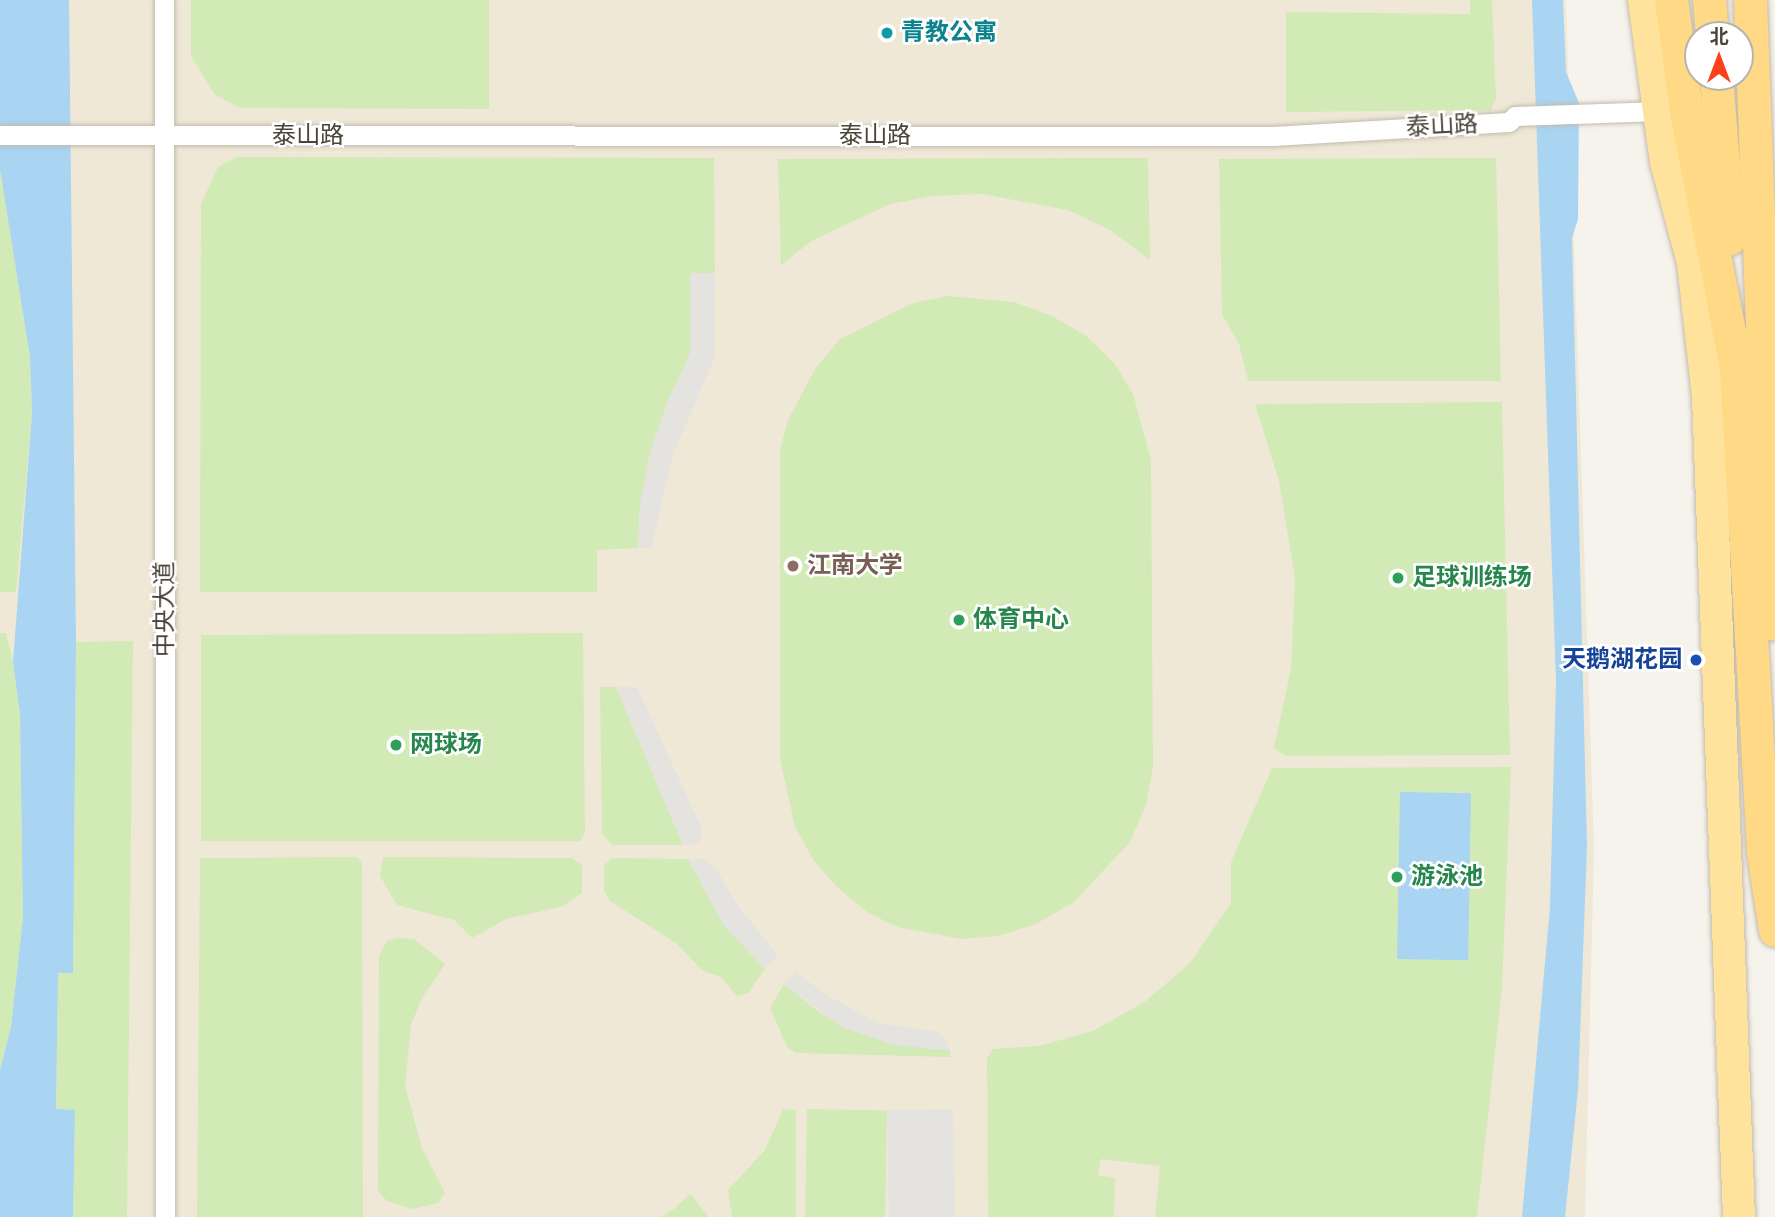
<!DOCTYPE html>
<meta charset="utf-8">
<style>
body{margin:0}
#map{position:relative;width:1775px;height:1217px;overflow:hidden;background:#f6f3ec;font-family:Signika,"Noto Sans SC",sans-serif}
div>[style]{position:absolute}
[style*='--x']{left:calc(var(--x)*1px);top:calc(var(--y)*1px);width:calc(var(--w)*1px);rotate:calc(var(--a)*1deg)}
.education>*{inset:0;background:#efe8d6}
.green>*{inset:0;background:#d2eab5;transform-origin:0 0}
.parking>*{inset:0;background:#e5e3e0;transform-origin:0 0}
.water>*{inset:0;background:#a9d4f2;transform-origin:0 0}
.roads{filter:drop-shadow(0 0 2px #c2bbae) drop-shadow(0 0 2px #c2bbae)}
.minor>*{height:19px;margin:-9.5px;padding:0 9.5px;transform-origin:9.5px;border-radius:9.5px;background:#fff}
.primary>*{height:32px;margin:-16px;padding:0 16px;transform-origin:16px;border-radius:16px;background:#ffe39c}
.trunk>*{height:33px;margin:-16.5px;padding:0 16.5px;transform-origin:16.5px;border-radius:16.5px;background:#ffd985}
.dots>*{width:19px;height:19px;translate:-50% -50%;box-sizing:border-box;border:4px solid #fff;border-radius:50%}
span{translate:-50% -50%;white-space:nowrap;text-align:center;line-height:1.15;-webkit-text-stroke:5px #fff;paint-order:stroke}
.culture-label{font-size:24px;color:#0d838f;font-weight:700}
.left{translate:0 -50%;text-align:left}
.street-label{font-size:24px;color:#4b4439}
.education-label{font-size:24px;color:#785e54;font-weight:700}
.leisure-label{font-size:24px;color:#27864d;font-weight:700}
.transit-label{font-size:24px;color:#164399;font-weight:700}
.right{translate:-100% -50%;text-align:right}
.north{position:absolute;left:1684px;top:21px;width:70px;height:70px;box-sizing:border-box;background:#fff;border:2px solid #b7b4b0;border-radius:50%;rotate:0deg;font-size:19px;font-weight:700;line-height:28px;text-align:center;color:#4b4439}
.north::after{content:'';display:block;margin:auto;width:24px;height:32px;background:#fc3f1d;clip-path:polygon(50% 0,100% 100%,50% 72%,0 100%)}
</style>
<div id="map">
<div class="education">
<i style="clip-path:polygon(0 0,1566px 0,1594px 849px,1585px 1217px,0 1217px)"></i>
</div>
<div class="green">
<i style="clip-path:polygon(191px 0,489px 0,489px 109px,240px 108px,215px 95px,191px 56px)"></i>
<i style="clip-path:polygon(1470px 0,1492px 0,1496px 98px,1491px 110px,1286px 112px,1286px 12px,1470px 14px)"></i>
<i style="clip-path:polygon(236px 157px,714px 158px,715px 273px,690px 273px,690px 354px,667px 403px,650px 453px,640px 505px,638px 548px,597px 550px,597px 592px,200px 592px,201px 204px,218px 167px)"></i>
<i style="clip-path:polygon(1148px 158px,1150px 260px,1110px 230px,1068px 210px,982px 194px,932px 196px,890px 204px,813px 240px,781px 265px,778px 159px)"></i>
<i style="clip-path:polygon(1496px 158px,1501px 381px,1248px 381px,1239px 344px,1222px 314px,1219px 159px)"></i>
<i style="clip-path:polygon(0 166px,30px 357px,32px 413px,16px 592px,0 592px)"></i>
<i style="clip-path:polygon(948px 296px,1014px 302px,1052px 316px,1085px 335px,1114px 363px,1133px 394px,1151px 460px,1153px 766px,1146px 805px,1130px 842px,1074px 902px,1036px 924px,998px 936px,962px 939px,897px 927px,867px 912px,837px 887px,814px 861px,795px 827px,780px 759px,780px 450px,788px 420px,815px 369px,840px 339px,913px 303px)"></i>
<i style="clip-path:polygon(1502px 402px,1510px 755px,1286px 756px,1274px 748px,1291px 669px,1295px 577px,1279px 481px,1255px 404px)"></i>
<i style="clip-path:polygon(0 633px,6px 633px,13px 662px,20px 715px,23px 917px,11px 1027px,0 1070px)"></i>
<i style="clip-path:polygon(583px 633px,585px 833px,580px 841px,201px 841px,201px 635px)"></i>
<i style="clip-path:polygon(133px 641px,127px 1217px,73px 1217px,75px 1110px,56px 1110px,58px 973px,73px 972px,76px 642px)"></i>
<i style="clip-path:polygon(600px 687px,616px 687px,683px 845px,612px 845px,602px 834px)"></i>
<i style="clip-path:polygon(1511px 767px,1502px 988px,1477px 1217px,1155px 1217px,1160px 1166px,1101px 1159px,1098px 1175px,1115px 1178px,1114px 1217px,988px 1217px,987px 1058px,993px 1049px,1039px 1046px,1093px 1031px,1146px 1001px,1191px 962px,1231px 903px,1231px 862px,1272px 768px)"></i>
<i style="clip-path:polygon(357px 857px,362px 863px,363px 1217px,197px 1217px,200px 858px)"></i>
<i style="clip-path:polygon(383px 857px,572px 858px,582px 865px,582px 893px,561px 907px,506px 919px,472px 938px,454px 920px,397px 905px,380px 876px)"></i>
<i style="clip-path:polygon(613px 858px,688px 859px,723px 924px,765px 969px,748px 993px,737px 996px,721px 977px,703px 971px,676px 943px,610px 901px,604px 890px,604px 865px)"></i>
<i style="clip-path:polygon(398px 938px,414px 939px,445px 964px,422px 998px,411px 1025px,405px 1086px,422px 1148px,445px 1193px,438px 1203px,413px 1209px,387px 1201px,378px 1191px,379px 956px,387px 941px)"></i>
<i style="clip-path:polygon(784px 984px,823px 1015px,921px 1048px,950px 1050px,950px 1057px,796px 1053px,787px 1047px,770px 1008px)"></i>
<i style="clip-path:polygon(783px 1109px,796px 1110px,796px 1217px,732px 1217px,728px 1190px,765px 1150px)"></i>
<i style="left:807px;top:1109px;width:80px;height:108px;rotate:1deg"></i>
<i style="clip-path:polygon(690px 1194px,709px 1217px,661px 1217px,674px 1209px)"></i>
</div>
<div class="parking">
<i style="clip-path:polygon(690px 273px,715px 273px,715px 356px,673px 455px,651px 548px,638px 548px,640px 505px,650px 453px,667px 403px,690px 354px)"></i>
<i style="clip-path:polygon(616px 687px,637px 687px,701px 827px,702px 838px,694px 845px,683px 845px)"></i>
<i style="clip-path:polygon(688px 859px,703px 859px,716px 868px,735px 902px,778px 956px,765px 969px,723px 924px)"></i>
<i style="clip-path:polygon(796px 972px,828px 996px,878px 1023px,934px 1031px,945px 1037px,950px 1050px,894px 1045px,844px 1028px,784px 984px)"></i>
<i style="left:953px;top:1109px;width:108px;height:66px;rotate:89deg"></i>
</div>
<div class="water">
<i style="clip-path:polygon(0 0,69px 0,76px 642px,73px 973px,58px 973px,56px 1109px,75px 1110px,73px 1217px,0 1217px,0 1070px,11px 1027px,23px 917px,20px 715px,13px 662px,32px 413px,30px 357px,0 169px)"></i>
<i style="clip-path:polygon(1532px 0,1563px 0,1566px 72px,1579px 103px,1578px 219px,1572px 238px,1587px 846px,1578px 1090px,1565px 1217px,1522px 1217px,1550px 907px,1556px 681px)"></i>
<i style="left:1400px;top:792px;width:71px;height:167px;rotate:1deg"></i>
</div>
<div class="roads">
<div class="minor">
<i style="--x:164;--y:0;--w:1217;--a:89.95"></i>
<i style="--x:0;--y:135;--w:1273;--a:0.05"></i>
<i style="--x:1273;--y:136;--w:236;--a:-3.4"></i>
<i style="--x:1509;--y:122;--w:8;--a:-45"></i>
<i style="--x:1515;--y:116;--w:145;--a:-2"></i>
</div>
<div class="primary">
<i style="--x:1644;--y:0;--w:163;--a:82.3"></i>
<i style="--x:1666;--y:162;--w:105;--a:75"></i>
<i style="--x:1693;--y:263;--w:134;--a:83.6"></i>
<i style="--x:1708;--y:396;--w:822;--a:87.84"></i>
</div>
<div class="trunk">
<i style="--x:1671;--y:0;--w:118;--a:82.2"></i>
<i style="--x:1687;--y:117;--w:255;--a:78.9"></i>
<i style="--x:1736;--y:367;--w:485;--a:86.8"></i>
<i style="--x:1763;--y:851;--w:80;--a:81.4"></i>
<i style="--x:1709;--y:0;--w:35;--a:85"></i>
<i style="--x:1750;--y:0;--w:624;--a:87.89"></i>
<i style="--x:1716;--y:77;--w:162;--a:85.4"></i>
</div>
</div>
<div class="dots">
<i style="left:887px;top:33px;background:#0f9aa8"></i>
<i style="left:793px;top:566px;background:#8d6e63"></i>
<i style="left:1398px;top:578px;background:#2e9e5b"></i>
<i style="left:959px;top:620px;background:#2e9e5b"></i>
<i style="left:1696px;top:660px;background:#1a4fb4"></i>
<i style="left:396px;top:745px;background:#2e9e5b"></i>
<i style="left:1397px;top:877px;background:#2e9e5b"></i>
</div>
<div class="culture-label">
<span class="left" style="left:901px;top:33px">青教公寓</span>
</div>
<div class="street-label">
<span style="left:1442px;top:126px;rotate:-3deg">泰山路</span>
<span style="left:308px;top:136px">泰山路</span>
<span style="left:875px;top:136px">泰山路</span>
<span style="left:165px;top:609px;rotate:-90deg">中央大道</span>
</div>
<div class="education-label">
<span class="left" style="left:807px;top:566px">江南大学</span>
</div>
<div class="leisure-label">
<span class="left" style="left:1412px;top:578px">足球训练场</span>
<span class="left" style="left:973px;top:620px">体育中心</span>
<span class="left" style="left:410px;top:745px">网球场</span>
<span class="left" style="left:1411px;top:877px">游泳池</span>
</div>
<div class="transit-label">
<span class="right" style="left:1682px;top:660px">天鹅湖花园</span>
</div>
<div class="north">北</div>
</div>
